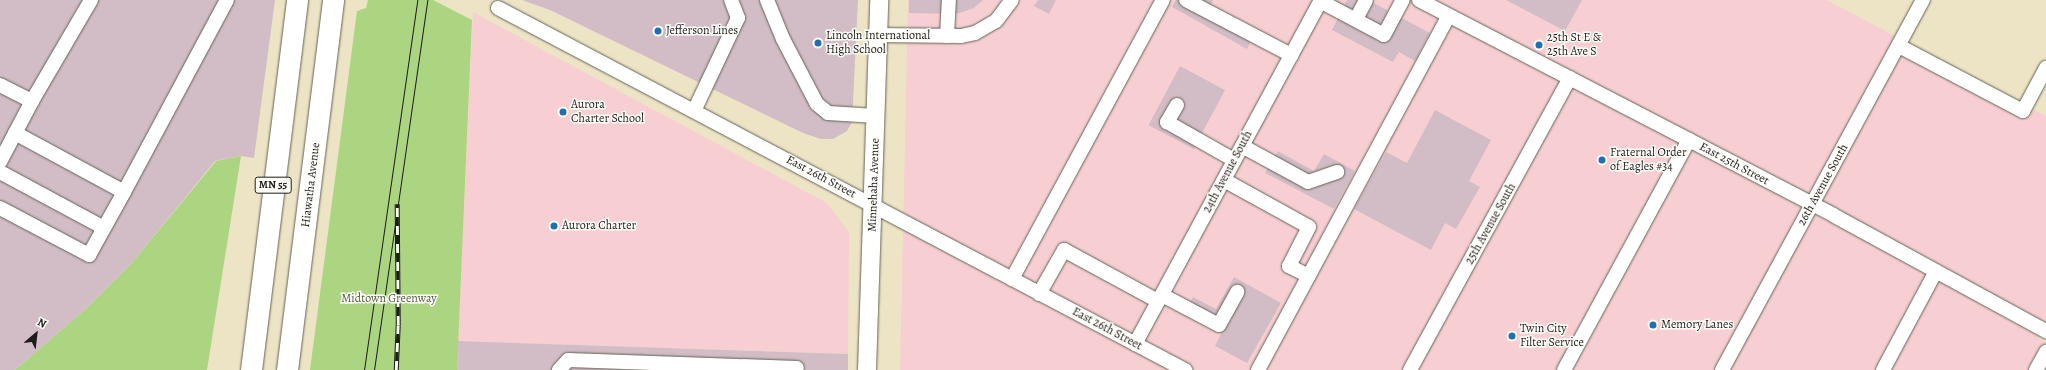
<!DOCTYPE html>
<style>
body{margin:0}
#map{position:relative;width:2046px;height:370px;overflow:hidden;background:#ede4c5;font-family:Alegreya,serif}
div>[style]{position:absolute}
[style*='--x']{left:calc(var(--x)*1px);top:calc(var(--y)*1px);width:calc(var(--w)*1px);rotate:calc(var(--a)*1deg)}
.built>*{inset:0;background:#f7cfd2}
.industrial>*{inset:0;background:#d2bdc6;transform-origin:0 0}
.green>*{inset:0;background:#acd581}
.roads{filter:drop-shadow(0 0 1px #656257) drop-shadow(0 0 1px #656257)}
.minor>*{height:14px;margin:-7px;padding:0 7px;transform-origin:7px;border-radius:7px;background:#fff}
.major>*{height:18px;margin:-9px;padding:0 9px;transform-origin:9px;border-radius:9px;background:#fff}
.highway>*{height:21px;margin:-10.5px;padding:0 10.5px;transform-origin:10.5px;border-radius:10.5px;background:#fff}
.tram>*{height:1px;margin:-0.5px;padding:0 0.5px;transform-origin:0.5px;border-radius:0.5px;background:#1c1c1c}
.rail>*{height:4.5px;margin-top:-2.25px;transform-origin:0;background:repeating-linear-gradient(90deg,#fdfcf7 0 9px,#1c1c1c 0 18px);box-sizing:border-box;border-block:1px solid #1c1c1c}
.dots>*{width:11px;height:11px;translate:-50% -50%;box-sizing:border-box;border:2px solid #fdfcf7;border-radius:50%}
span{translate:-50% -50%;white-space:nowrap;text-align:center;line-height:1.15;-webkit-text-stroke:3px #fdfcf7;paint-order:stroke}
.shield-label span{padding:1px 3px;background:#fdfcf7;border:1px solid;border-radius:3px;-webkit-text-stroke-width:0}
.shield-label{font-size:11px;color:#1c1c1c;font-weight:700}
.poi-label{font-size:12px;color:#1c1c1c}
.left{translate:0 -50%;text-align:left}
.street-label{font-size:12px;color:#1c1c1c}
.park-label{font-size:12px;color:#4e5d3f}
.north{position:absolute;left:16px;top:314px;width:40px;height:40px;-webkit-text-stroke:3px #fdfcf7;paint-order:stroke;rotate:28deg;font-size:11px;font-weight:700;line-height:16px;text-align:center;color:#1c1c1c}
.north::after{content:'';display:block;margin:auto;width:14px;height:18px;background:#1c1c1c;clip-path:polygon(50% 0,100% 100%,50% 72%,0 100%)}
</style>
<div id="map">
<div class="built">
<i style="clip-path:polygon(908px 0,1827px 0,2046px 116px,2046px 323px,2038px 339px,2046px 343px,2046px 370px,900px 370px)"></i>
<i style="clip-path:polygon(473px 12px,827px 203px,849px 232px,848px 354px,458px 341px)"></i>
</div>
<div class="industrial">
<i style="clip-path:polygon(0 0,275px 0,254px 158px,241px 156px,215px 161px,131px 264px,86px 309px,15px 370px,0 370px)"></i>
<i style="clip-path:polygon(522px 0,858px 0,852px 122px,847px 131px,833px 139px,821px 139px,803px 133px,550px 10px)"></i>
<i style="clip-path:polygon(909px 0,983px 0,974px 8px,956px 14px,909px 13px)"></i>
<i style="clip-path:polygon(1038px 0,1056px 0,1049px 14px,1034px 6px)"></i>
<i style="clip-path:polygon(1176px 0,1213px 0,1210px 6px,1256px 31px,1247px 49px,1172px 7px)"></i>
<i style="clip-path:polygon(1347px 0,1368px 0,1430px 33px,1415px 61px,1399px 52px,1393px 62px,1332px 30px)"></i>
<i style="clip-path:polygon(1506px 0,1582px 0,1565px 31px)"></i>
<i style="left:1180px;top:66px;width:51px;height:67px;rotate:28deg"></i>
<i style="clip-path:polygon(1435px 110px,1491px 140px,1469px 181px,1480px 187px,1456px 229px,1445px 223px,1431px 250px,1354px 209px,1386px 152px,1407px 163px)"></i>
<i style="clip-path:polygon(1278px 151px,1314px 171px,1324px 154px,1355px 171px,1334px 209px,1265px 173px)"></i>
<i style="clip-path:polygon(1234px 277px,1281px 303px,1247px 363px,1215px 346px,1221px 334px,1184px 315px,1193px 297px,1216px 309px)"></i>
<i style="clip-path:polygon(458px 341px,848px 354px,848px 370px,457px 370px)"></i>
</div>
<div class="green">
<i style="clip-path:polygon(368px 0,433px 0,472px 20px,457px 370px,310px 370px,357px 11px,366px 8px)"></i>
<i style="clip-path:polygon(241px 156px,207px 370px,15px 370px,86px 309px,131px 264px,216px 161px)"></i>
</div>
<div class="roads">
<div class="minor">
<i style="--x:767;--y:0;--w:42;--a:67.7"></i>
<i style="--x:783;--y:39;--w:73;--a:62.4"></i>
<i style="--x:817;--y:104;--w:14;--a:39"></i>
<i style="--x:828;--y:113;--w:48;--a:3.6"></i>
<i style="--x:1186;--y:0;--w:119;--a:27.6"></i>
<i style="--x:1419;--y:0;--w:466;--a:27.4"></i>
<i style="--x:1833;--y:215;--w:243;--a:28.6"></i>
<i style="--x:1320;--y:1;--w:72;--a:28"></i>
<i style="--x:1384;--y:35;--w:40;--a:-62"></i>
<i style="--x:498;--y:8;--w:777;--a:27.79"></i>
<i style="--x:1356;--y:19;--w:21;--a:-62"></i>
<i style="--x:878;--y:35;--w:83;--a:0.7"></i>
<i style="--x:961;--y:36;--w:14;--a:-12"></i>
<i style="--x:975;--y:33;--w:24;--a:-30"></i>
<i style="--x:996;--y:21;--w:26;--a:-53"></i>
<i style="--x:947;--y:36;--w:36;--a:-87"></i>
<i style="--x:1899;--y:46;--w:140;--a:27.7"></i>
<i style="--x:2023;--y:111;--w:49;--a:-61.9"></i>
<i style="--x:0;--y:85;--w:36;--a:27"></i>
<i style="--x:32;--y:101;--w:69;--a:117.7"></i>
<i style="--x:32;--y:101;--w:117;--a:-59.7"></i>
<i style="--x:1177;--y:105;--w:20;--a:120"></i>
<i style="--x:1167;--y:122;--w:77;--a:29.6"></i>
<i style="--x:694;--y:111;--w:103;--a:-64.7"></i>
<i style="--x:738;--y:18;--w:19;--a:-111"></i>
<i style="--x:15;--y:133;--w:124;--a:28.4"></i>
<i style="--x:124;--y:192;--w:218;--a:-61.8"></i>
<i style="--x:1242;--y:146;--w:75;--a:28.6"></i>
<i style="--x:1308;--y:182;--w:31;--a:-19"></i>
<i style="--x:0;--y:172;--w:118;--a:28.3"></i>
<i style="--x:1224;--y:180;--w:97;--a:28.9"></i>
<i style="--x:1309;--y:227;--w:44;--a:117.1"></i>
<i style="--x:1289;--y:266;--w:22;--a:27"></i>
<i style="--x:0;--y:208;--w:101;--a:27.8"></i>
<i style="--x:89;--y:255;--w:72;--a:-60.9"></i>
<i style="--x:1012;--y:279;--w:317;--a:-61.6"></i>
<i style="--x:1039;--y:294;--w:51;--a:-60.4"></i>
<i style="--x:1064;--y:250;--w:107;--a:28.5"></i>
<i style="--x:1162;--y:295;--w:64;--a:27.8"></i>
<i style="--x:1219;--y:325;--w:38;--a:-61"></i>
<i style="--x:1135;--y:344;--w:391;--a:-61.6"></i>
<i style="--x:559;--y:370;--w:13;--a:-48"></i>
<i style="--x:568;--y:360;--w:229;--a:2"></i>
<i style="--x:1258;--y:370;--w:402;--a:-61.7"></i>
<i style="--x:1410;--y:370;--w:333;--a:-61.3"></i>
<i style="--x:1564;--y:370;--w:262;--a:-61.5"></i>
<i style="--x:1722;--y:370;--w:421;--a:-61.5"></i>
<i style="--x:1883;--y:370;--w:112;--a:-61.8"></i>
<i style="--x:2036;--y:370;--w:21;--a:-61"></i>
</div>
<div class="major">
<i style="--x:867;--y:370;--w:370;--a:-88.1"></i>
</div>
<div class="highway">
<i style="--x:251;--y:370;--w:373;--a:-82.9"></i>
<i style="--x:287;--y:370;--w:373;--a:-82.9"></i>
</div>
</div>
<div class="tram">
<i style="--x:364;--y:370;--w:374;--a:-81.8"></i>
<i style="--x:374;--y:370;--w:374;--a:-81.8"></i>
</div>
<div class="rail">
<i style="--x:396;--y:370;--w:45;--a:-87.5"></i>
<i style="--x:398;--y:325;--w:121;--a:-90.5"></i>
</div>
<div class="dots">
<i style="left:658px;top:31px;background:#1f6fb2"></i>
<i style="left:818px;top:43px;background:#1f6fb2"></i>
<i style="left:1539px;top:45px;background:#1f6fb2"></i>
<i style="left:563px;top:112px;background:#1f6fb2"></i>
<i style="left:1602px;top:160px;background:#1f6fb2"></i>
<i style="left:554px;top:226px;background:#1f6fb2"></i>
<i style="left:1653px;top:325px;background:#1f6fb2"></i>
<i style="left:1512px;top:336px;background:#1f6fb2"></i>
</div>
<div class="shield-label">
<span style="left:273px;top:185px">MN 55</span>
</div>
<div class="poi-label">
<span class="left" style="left:666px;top:31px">Jefferson Lines</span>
<span class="left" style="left:826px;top:43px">Lincoln International<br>High School</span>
<span class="left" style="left:1547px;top:45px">25th St E &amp;<br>25th Ave S</span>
<span class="left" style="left:571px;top:112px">Aurora<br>Charter School</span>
<span class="left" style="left:1610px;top:160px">Fraternal Order<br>of Eagles #34</span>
<span class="left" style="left:562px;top:226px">Aurora Charter</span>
<span class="left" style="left:1661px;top:325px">Memory Lanes</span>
<span class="left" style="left:1520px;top:336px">Twin City<br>Filter Service</span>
</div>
<div class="street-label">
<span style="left:1734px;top:164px;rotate:28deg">East 25th Street</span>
<span style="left:1228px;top:172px;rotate:-62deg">24th Avenue South</span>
<span style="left:821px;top:177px;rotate:28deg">East 26th Street</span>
<span style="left:311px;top:185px;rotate:-83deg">Hiawatha Avenue</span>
<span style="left:874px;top:185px;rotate:-88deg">Minnehaha Avenue</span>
<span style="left:1823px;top:185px;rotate:-61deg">26th Avenue South</span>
<span style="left:1491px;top:224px;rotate:-61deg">25th Avenue South</span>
<span style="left:1107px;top:329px;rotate:28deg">East 26th Street</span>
</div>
<div class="park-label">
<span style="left:389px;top:299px">Midtown Greenway</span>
</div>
<div class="north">N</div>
</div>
